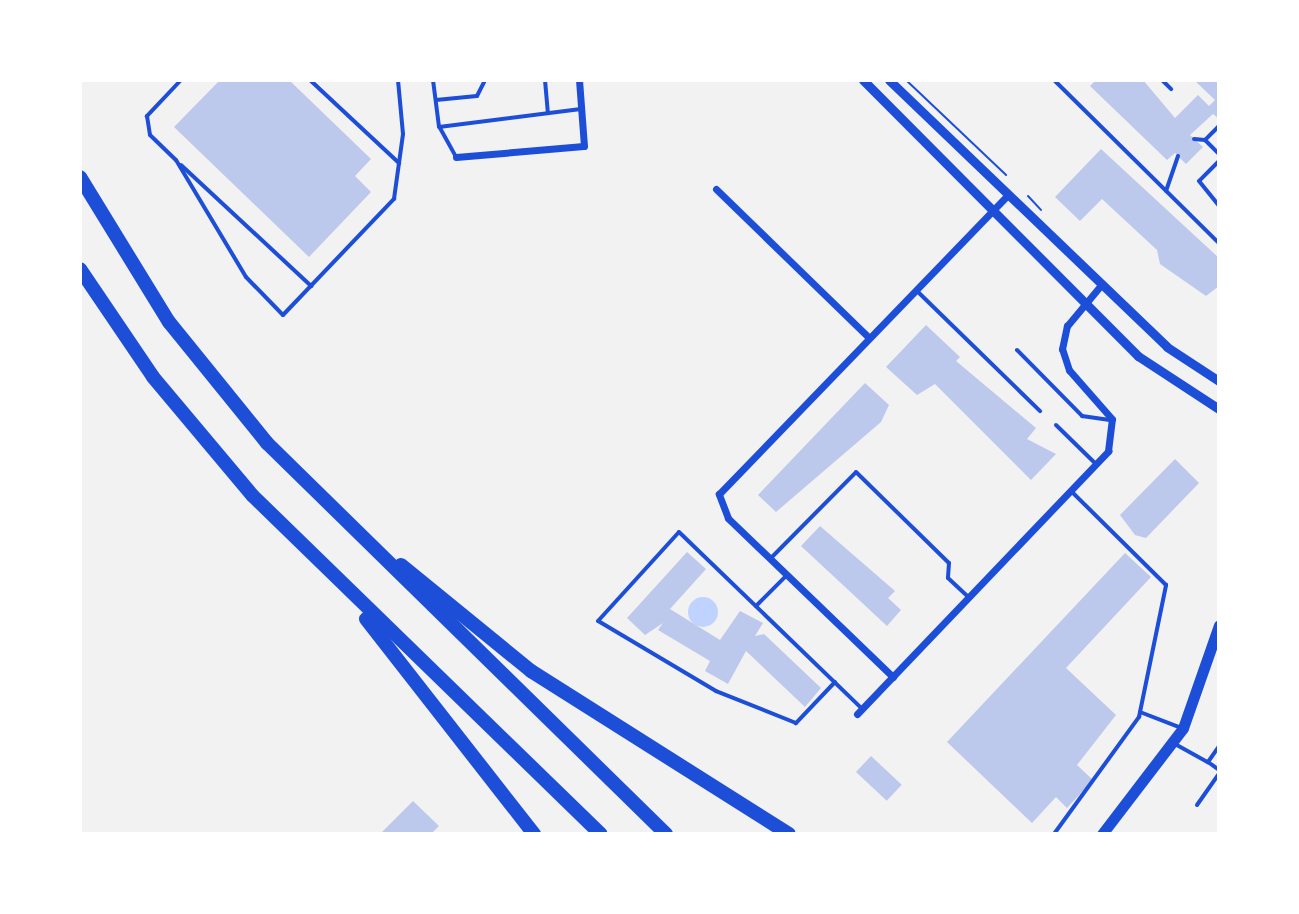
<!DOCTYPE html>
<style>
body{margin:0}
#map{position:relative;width:1299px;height:914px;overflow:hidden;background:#f2f2f2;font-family:Spectral,serif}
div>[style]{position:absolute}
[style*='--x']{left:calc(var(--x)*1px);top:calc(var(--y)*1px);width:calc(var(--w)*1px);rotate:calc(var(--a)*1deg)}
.water>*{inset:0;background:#bfd3fe}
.round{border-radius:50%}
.building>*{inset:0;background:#bdc9ec;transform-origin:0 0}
.path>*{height:2px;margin:-1px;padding:0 1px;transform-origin:1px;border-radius:1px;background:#1d4ed8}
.service>*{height:4px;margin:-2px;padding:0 2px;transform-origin:2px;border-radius:2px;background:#1d4ed8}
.minor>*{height:7px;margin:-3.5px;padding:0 3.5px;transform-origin:3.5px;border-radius:3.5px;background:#1d4ed8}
.tertiary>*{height:9px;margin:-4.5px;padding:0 4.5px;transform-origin:4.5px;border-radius:4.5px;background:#1d4ed8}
.secondary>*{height:11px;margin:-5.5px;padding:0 5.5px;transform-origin:5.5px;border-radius:5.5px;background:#1d4ed8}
.motorway>*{height:14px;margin:-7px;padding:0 7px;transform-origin:7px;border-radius:7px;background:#1d4ed8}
span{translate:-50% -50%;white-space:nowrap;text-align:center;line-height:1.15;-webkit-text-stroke:7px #fff;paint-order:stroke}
.frame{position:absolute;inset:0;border:82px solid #fff;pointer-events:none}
</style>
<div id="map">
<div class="water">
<i class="round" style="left:688px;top:597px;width:30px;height:30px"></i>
</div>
<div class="building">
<i style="clip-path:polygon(220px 80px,289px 80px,371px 159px,355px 176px,371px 192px,309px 257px,174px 127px)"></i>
<i style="clip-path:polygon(1096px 80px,1143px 80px,1175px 118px,1198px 95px,1209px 106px,1215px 100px,1194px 80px,1219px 80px,1219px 119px,1213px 114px,1190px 135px,1203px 147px,1186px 164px,1175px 153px,1167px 160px,1090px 86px)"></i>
<i style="clip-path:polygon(1101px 149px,1219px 258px,1219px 286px,1206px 296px,1160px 264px,1157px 250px,1102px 199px,1080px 221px,1055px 197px)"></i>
<i style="clip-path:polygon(926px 325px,960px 357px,956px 361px,1036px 428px,1027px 439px,1056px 454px,1031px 480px,935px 384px,917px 395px,886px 367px)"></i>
<i style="clip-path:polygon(865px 383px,889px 405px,881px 422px,776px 512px,758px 495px)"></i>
<i style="clip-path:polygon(1175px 459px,1199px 483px,1146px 538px,1135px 535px,1120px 515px)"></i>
<i style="clip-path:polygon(820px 526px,895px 591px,888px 598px,901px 610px,887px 626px,801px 546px)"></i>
<i style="clip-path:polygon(687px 552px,706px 569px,670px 609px,720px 640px,740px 611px,763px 623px,755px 636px,764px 634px,821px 688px,805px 707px,746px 651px,728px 684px,705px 671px,710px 661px,658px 630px,663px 623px,645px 635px,627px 618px)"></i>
<i style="clip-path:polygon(1125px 553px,1151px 577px,1066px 668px,1116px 715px,1077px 765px,1093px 780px,1067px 808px,1056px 797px,1032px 823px,947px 742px)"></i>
<i style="left:871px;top:756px;width:42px;height:22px;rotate:43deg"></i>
<i style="clip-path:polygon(413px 801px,439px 826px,431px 834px,380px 834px)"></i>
</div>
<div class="path">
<i style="--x:906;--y:80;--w:138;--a:43.5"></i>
<i style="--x:1028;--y:196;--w:19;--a:47"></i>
</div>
<div class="service">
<i style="--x:181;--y:80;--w:50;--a:133.4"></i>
<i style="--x:147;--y:116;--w:19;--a:81"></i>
<i style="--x:150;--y:135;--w:36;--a:44"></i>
<i style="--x:176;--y:160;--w:136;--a:59.1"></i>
<i style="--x:246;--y:277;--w:53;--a:45.8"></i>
<i style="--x:283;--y:315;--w:161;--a:-46.3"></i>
<i style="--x:394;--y:199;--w:66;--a:-82.1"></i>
<i style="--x:403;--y:134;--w:54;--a:-95.3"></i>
<i style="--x:310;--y:80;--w:122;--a:43"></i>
<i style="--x:433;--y:80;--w:47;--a:82.7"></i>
<i style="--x:439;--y:127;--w:143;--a:-7.2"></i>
<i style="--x:545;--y:80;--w:33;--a:85"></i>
<i style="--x:1054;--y:80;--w:232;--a:44.7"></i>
<i style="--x:1162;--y:80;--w:13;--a:45"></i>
<i style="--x:436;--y:100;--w:41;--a:-5.6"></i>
<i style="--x:477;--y:96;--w:18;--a:-63"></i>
<i style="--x:1219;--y:126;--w:20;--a:135"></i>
<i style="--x:1205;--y:140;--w:20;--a:45"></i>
<i style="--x:440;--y:128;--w:33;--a:61"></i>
<i style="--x:1194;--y:139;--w:11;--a:5"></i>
<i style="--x:1219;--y:161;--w:28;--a:135"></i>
<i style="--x:1199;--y:181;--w:32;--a:51"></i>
<i style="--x:181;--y:165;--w:178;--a:42.9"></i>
<i style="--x:1166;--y:191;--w:37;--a:-71"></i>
<i style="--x:917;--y:291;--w:172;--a:44.3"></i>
<i style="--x:1017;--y:350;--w:93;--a:45.4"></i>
<i style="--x:1082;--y:416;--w:28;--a:8"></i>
<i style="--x:1056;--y:425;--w:54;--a:44.3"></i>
<i style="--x:770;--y:559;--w:122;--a:-45.3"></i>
<i style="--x:856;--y:472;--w:130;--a:44.4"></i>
<i style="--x:949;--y:563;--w:15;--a:94"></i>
<i style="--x:948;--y:578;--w:26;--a:43"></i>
<i style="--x:756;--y:606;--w:44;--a:-45"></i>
<i style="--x:835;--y:682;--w:57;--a:133.6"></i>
<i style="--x:796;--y:723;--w:86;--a:-158.2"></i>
<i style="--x:716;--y:691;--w:137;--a:-149.3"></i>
<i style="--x:598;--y:621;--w:120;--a:-47.7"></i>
<i style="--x:679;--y:532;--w:255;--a:44"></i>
<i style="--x:1140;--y:712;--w:42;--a:21"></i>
<i style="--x:1175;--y:744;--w:38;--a:29"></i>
<i style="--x:1208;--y:762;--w:19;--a:-55"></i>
<i style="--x:1208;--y:762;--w:14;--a:36"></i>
<i style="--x:1197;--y:805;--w:39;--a:-55"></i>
<i style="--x:1054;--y:834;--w:145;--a:-54"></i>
<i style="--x:1139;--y:717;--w:135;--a:-78.4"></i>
<i style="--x:1166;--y:585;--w:134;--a:-135.3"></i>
</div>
<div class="minor">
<i style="--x:456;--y:157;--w:128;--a:-4.9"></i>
<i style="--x:584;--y:146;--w:66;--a:-94.3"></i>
<i style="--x:716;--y:189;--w:212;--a:44.2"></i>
<i style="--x:893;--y:677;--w:229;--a:-136.1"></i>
<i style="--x:728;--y:518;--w:26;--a:-111"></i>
<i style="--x:719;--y:494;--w:416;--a:-46"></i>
<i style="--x:857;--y:714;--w:364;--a:-46.3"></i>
<i style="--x:1108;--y:451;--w:32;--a:-83"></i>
<i style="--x:1112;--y:419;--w:65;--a:-131.3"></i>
<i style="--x:1069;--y:370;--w:22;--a:-108"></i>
<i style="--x:1062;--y:349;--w:24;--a:-78"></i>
<i style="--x:1067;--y:326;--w:53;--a:-50.3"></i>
</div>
<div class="tertiary">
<i style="--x:863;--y:80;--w:390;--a:45.1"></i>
<i style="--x:1138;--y:356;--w:97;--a:33.2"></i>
<i style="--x:889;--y:80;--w:385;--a:43.8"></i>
<i style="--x:1167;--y:347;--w:62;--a:33.2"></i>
</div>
<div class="secondary">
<i style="--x:1102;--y:834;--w:133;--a:-52.6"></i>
<i style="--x:1183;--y:728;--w:109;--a:-70.7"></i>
</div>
<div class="motorway">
<i style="--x:80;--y:177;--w:170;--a:58.5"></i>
<i style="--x:169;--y:322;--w:156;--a:51"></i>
<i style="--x:267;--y:443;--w:559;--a:44.42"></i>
<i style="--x:80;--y:269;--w:130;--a:55.9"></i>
<i style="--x:153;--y:377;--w:155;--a:50"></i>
<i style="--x:253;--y:496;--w:485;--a:44.2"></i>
<i style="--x:401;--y:565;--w:168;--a:39.2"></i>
<i style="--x:531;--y:671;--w:305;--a:32.3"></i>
<i style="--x:366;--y:619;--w:273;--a:52"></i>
</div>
<div class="frame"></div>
</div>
